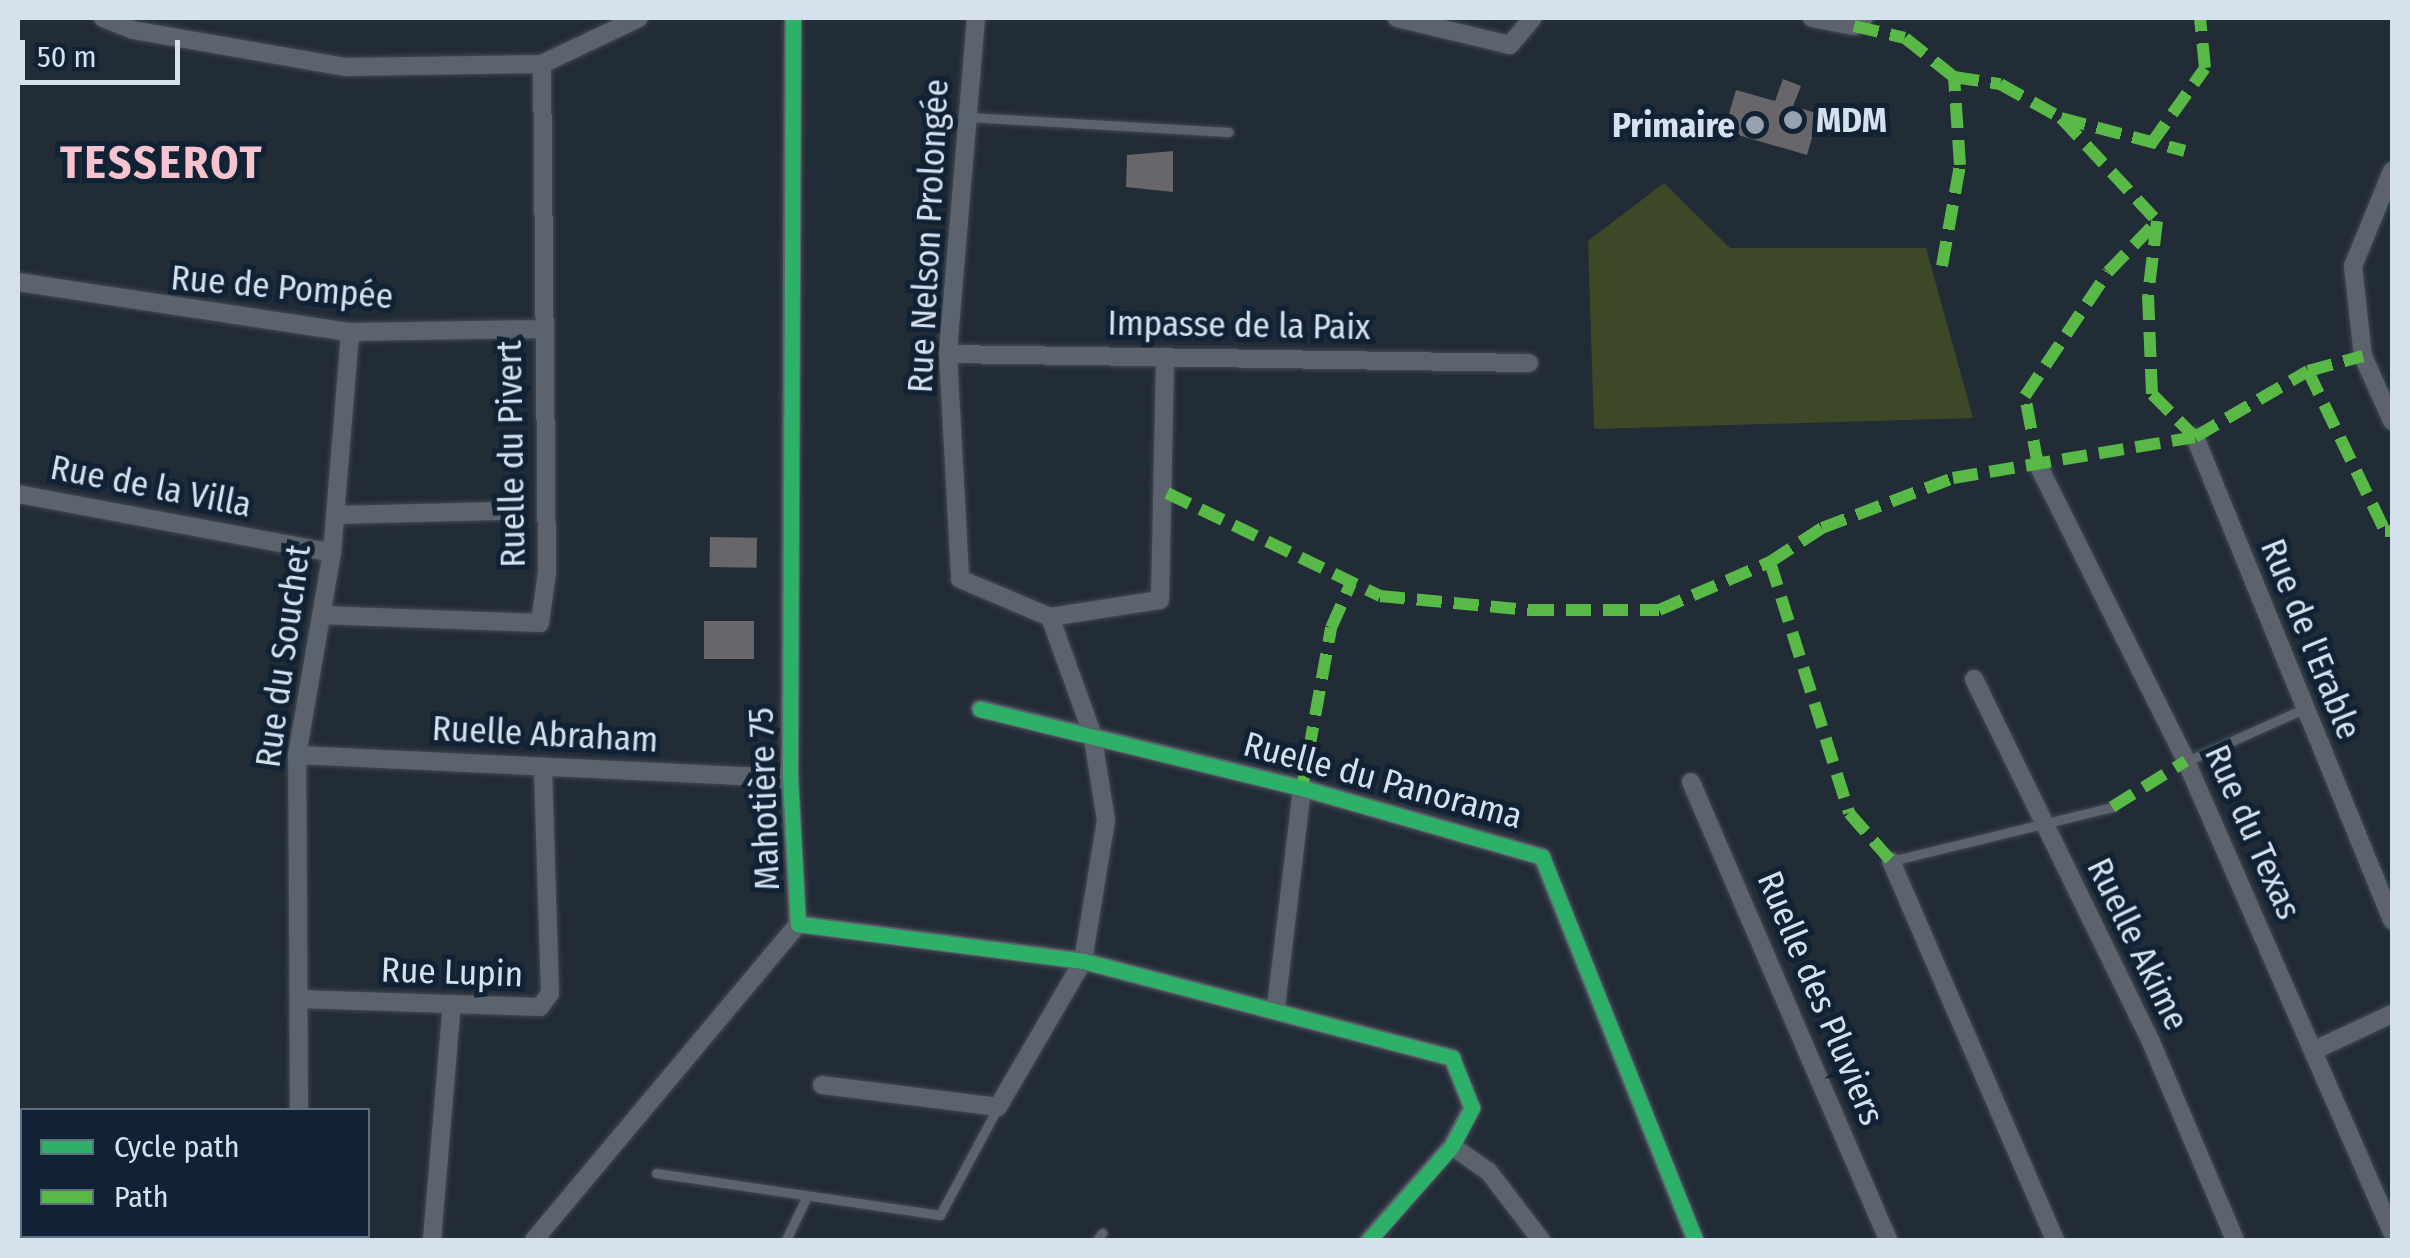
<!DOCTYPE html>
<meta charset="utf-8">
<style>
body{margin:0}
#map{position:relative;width:2410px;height:1258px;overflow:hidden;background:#222c37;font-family:"Fira Sans Condensed",sans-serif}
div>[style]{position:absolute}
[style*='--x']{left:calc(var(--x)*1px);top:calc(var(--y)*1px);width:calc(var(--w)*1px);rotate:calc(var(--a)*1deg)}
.green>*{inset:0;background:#3d4926}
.building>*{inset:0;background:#69666b;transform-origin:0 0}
.roads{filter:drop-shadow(0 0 2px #424a53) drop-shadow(0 0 2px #424a53)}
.service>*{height:9px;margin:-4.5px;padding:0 4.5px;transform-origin:4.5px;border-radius:4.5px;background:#5c636d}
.minor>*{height:18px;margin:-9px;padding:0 9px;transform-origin:9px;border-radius:9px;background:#5c636d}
.quiet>*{height:12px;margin-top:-6px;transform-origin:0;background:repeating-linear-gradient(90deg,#58b947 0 25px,transparent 0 37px)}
.cycleway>*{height:15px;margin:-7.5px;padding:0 7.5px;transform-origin:7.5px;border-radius:7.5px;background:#2db169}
.dots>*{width:28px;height:28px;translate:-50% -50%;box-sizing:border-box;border:5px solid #102234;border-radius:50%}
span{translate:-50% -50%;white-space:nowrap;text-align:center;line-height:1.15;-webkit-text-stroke:10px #102234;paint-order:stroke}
.poi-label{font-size:35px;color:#d6e1ee;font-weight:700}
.left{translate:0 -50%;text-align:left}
.right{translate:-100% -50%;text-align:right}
.street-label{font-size:35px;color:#d6e1ee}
.district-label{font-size:45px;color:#f6c3cf;font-weight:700;letter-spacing:2.5px}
.frame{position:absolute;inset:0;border:20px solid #d6e1ee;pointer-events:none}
.legend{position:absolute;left:20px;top:1108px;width:350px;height:130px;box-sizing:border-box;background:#102234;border:2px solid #5f6e7e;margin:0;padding:12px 18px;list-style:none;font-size:30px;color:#d6e1ee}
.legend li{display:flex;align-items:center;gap:20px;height:50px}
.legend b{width:50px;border:2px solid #5f6e7e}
.scale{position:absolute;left:20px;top:40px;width:160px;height:45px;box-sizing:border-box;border:5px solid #d6e1ee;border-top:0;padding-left:12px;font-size:30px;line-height:35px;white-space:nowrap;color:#d6e1ee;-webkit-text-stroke:8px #102234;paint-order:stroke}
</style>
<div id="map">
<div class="green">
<i style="clip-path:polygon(1664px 183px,1730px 248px,1926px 248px,1973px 418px,1594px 429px,1588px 241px)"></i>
</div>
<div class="building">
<i style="clip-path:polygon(1783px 79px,1801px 86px,1793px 106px,1819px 114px,1807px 155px,1724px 131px,1736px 90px,1775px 101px)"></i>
<i style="clip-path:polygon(1173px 151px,1173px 192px,1126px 187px,1127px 155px)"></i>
<i style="left:710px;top:537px;width:47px;height:30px;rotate:1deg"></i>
<i style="left:704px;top:621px;width:50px;height:38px"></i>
</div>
<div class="roads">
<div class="service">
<i style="--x:968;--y:117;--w:261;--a:3.3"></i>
<i style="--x:2187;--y:761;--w:127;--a:-24.1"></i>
<i style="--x:1891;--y:861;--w:228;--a:-13.7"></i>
<i style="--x:18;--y:1117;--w:18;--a:77"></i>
<i style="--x:656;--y:1173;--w:287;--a:8.4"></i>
<i style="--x:940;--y:1215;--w:123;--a:-61.8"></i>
<i style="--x:50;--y:1236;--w:4;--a:63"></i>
<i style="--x:786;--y:1240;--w:49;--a:-64.5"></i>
<i style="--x:1097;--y:1240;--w:9;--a:-54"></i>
</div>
<div class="minor">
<i style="--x:103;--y:18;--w:32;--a:22"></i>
<i style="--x:133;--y:30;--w:216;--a:9.9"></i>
<i style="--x:346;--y:67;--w:196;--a:-0.9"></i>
<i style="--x:542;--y:64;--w:107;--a:-25.4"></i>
<i style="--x:793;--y:18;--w:760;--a:90.23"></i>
<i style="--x:790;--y:778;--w:146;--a:86.9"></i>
<i style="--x:798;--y:924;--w:287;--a:7.4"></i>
<i style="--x:1083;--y:961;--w:382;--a:14.7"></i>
<i style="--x:1452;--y:1058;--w:54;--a:68.2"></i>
<i style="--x:1472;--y:1108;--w:43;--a:117.8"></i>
<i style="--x:1452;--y:1146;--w:125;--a:131.4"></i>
<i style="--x:976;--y:18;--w:337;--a:94.8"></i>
<i style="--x:948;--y:354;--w:225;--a:86.9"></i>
<i style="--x:960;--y:579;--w:98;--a:22.9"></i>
<i style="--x:1050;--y:617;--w:111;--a:-8.8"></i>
<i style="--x:1160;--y:600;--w:243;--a:-88.8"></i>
<i style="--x:1397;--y:18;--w:116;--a:13.4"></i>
<i style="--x:1510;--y:45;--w:35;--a:-50"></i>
<i style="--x:1812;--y:18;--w:43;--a:10.8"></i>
<i style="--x:1854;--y:26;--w:13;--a:-39"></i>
<i style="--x:2392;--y:171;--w:103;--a:112.3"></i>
<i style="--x:2353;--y:266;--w:91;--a:83.7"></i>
<i style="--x:2363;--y:356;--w:71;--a:66"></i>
<i style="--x:18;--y:282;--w:336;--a:8.6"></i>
<i style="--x:350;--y:332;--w:192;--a:-0.9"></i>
<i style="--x:948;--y:354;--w:581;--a:0.89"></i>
<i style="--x:2195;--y:437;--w:522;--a:67.81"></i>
<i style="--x:2038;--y:465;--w:331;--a:63.4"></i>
<i style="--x:2186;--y:761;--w:514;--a:66.38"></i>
<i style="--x:18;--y:494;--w:319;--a:10.6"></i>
<i style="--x:335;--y:515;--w:165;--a:-1.4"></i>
<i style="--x:321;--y:615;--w:219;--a:2.1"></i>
<i style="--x:540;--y:623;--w:51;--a:-82.2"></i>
<i style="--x:547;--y:572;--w:508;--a:-90.56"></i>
<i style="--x:1974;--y:679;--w:404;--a:64"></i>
<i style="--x:2151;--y:1042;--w:215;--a:67"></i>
<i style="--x:980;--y:709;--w:332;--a:13.8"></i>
<i style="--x:1302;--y:788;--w:250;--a:16"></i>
<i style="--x:1542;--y:857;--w:412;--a:68.2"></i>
<i style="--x:297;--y:755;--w:494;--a:2.7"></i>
<i style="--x:1691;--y:782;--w:499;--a:66.7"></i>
<i style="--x:1891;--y:861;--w:413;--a:66.6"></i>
<i style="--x:299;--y:999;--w:241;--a:1.9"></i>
<i style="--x:540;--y:1007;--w:17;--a:-54"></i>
<i style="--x:550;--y:993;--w:226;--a:-91.8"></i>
<i style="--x:1276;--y:1007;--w:221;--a:-83.2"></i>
<i style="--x:2315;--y:1050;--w:85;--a:-25.1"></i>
<i style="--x:822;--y:1085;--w:177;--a:7.1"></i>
<i style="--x:998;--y:1107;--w:169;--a:-59.8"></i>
<i style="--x:1083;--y:961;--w:143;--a:-80.7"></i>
<i style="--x:1106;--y:820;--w:88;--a:-99.1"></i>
<i style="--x:1092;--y:733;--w:123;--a:-109.9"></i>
<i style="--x:299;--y:1110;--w:355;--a:-90.3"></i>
<i style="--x:297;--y:755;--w:205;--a:-80.2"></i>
<i style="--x:332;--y:553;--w:222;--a:-85.3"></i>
<i style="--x:1452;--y:1146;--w:45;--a:35.1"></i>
<i style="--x:1489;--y:1172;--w:86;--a:52.6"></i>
<i style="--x:290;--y:1240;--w:4;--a:-76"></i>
<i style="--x:432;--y:1240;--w:237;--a:-85.2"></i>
<i style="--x:534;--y:1240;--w:412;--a:-50.1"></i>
</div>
</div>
<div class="quiet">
<i style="--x:1854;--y:26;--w:52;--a:13.2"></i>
<i style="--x:1905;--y:38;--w:63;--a:38.5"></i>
<i style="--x:1954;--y:77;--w:47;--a:8.7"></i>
<i style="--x:2000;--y:84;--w:70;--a:29.1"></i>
<i style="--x:2061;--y:118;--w:141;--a:47"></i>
<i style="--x:2157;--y:221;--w:75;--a:96.9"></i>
<i style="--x:2148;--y:295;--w:99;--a:87.7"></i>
<i style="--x:2152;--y:394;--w:61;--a:45"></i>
<i style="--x:2061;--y:118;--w:128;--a:14.9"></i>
<i style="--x:2151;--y:144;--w:93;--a:-54.6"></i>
<i style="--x:2205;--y:68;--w:50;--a:-95.7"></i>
<i style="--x:1942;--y:266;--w:103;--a:-79.9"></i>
<i style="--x:1960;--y:165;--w:88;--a:-93.9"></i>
<i style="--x:2308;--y:371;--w:178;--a:64.3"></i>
<i style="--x:2385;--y:531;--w:7;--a:0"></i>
<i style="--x:2038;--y:465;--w:70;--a:-100.7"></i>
<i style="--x:2025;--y:396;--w:149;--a:-56.2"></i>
<i style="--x:2108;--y:272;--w:71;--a:-46.1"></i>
<i style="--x:1167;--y:493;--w:237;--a:25.8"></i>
<i style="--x:1380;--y:596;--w:150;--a:5.4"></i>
<i style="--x:1529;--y:610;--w:130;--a:0"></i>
<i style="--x:1659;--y:610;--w:121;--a:-23.4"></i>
<i style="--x:1770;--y:562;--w:62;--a:-33.2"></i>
<i style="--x:1822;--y:528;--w:140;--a:-20.9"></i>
<i style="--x:1953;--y:478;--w:245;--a:-9.6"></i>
<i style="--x:2195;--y:437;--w:131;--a:-30.3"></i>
<i style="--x:2308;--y:371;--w:57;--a:-15.3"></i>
<i style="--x:1770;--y:562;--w:263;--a:72.5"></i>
<i style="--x:1849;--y:813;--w:64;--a:48.8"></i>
<i style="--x:1302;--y:788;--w:163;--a:-79.7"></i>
<i style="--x:1331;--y:628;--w:49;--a:-66"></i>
<i style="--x:2112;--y:807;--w:87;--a:-31.9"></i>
</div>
<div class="cycleway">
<i style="--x:793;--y:18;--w:760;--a:90.23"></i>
<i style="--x:790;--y:778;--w:146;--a:86.9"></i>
<i style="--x:798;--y:924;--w:287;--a:7.4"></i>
<i style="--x:1083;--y:961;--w:382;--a:14.7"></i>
<i style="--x:1452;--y:1058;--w:54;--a:68.2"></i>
<i style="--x:1472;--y:1108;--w:43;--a:117.8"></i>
<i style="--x:1452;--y:1146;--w:125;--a:131.4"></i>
<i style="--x:980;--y:709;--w:332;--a:13.8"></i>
<i style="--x:1302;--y:788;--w:250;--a:16"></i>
<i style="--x:1542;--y:857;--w:412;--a:68.2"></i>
</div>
<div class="dots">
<i style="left:1793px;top:120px;background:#97a2ae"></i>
<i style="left:1755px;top:125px;background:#97a2ae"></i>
</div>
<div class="poi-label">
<span class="left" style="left:1816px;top:120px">MDM</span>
<span class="right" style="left:1735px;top:125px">Primaire</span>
</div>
<div class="street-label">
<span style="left:928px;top:236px;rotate:-87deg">Rue Nelson Prolongée</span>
<span style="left:282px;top:287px;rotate:5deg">Rue de Pompée</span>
<span style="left:1239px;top:325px;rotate:1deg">Impasse de la Paix</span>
<span style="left:511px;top:454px;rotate:-91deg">Ruelle du Pivert</span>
<span style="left:151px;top:486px;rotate:11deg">Rue de la Villa</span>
<span style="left:2311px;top:639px;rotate:68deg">Rue de l'Erable</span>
<span style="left:283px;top:656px;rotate:-82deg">Rue du Souchet</span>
<span style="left:545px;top:734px;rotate:3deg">Ruelle Abraham</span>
<span style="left:1383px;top:780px;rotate:15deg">Ruelle du Panorama</span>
<span style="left:764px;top:799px;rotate:-92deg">Mahotière 75</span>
<span style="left:2253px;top:832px;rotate:66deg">Rue du Texas</span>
<span style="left:2138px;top:944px;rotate:64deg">Ruelle Akime</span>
<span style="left:452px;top:972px;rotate:2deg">Rue Lupin</span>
<span style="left:1821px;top:998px;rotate:67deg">Ruelle des Pluviers</span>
</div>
<div class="district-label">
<span style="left:162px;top:164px">TESSEROT</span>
</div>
<div class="frame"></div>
<ul class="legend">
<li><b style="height:12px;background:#2db169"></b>Cycle path</li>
<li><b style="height:12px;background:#58b947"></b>Path</li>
</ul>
<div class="scale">50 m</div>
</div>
